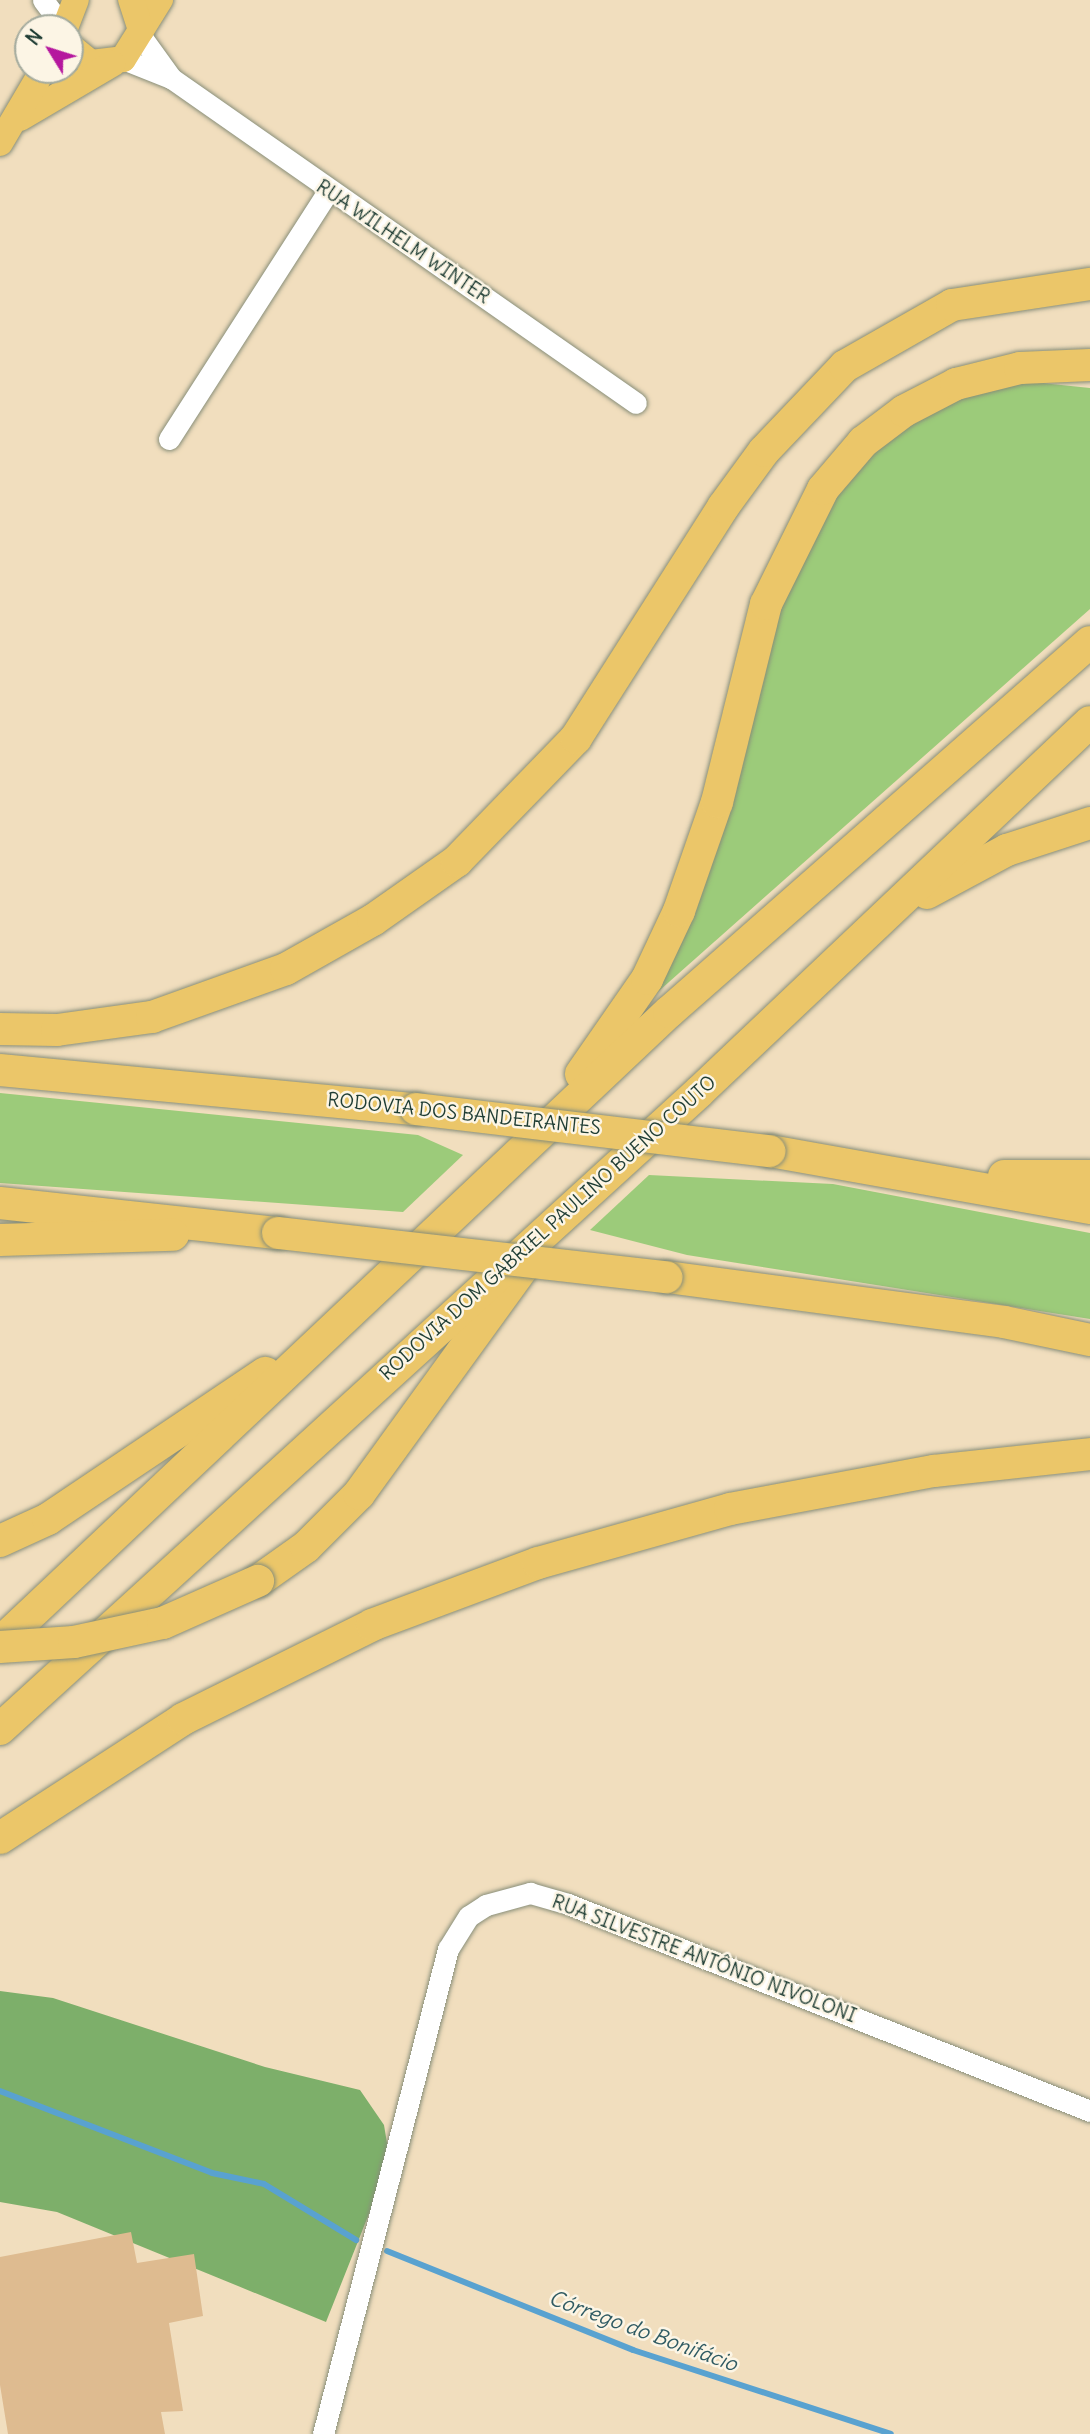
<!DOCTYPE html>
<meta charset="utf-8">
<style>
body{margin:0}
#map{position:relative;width:1090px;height:2434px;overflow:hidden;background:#f1debe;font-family:Delius,sans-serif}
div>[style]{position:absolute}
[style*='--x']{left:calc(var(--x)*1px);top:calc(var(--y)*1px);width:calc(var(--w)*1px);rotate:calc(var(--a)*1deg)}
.green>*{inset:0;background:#9ccb7a}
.forest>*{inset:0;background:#7daf6a}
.stream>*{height:6px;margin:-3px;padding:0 3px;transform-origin:3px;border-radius:3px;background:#59a2d0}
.building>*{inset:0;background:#debb90}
.roads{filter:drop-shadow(0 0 2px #888e79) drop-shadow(0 0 2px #888e79)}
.minor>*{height:21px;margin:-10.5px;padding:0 10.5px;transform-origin:10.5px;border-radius:10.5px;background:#fff}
.major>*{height:26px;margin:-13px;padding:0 13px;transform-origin:13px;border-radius:13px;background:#ebc669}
.highway>*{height:32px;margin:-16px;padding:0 16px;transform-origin:16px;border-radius:16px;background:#ebc669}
.bridges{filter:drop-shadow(0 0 2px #888e79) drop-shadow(0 0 2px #888e79)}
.highway-bridge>*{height:32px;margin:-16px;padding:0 16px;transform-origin:16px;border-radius:16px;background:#ebc669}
span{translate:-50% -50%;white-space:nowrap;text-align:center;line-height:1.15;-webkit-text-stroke:5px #fcf5e5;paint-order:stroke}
.street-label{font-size:19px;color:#1f3d34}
.water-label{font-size:21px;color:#305b63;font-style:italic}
.north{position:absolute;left:14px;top:14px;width:70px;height:70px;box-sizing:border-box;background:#fcf5e5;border:2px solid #a4ab9e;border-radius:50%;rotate:308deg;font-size:19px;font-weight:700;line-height:28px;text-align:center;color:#1f3d34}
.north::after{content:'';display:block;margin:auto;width:24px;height:32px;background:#b5179e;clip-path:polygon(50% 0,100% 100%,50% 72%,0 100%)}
</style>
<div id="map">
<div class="green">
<i style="clip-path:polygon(1032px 382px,1090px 388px,1090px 609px,625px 1021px,760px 642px,840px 474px,944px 397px)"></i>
<i style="clip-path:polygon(0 1093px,418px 1135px,463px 1155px,403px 1212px,0 1183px)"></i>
<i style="clip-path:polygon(649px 1175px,833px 1184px,1090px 1233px,1090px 1319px,687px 1255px,590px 1230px)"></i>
</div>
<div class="forest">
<i style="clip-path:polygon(0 1991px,53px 1998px,265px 2067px,360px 2090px,384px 2125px,390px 2161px,326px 2322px,57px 2212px,0 2202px)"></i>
</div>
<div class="stream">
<i style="--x:0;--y:2091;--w:227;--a:21.1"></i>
<i style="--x:212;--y:2173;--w:53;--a:11.9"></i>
<i style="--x:264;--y:2184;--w:108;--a:31.3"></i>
<i style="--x:387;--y:2251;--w:265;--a:21.9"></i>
<i style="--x:633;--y:2350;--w:271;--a:18"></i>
</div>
<div class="building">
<i style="clip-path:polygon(131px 2232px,137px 2263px,194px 2254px,203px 2316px,169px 2323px,183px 2411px,161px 2412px,165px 2434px,8px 2434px,0 2385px,0 2257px)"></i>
</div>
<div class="roads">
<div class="minor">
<i style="--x:43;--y:0;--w:35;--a:53"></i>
<i style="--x:140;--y:35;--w:53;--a:54.2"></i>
<i style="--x:123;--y:59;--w:52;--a:21.6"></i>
<i style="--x:171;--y:78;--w:567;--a:34.95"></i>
<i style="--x:169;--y:439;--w:295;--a:-57.3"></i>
<i style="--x:323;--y:2434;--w:501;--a:-75.55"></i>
<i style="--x:448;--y:1949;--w:39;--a:-58"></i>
<i style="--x:469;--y:1916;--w:20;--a:-33"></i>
<i style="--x:486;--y:1905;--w:46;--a:-15.3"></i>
<i style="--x:530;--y:1893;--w:40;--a:16"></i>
<i style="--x:568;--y:1904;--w:562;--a:21.63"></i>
</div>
<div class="major">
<i style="--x:65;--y:28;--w:30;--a:-69"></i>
<i style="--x:141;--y:30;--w:36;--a:-58"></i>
<i style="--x:70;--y:46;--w:27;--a:39"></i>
<i style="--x:91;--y:63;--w:32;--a:-7"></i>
<i style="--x:123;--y:59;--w:34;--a:-58"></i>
<i style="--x:141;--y:30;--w:32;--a:-108"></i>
<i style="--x:20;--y:118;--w:107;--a:-30.4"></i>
<i style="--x:0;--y:143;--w:85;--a:-59.5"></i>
</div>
<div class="highway">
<i style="--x:927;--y:893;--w:91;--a:-28.3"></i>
<i style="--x:1007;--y:850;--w:87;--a:-18"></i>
<i style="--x:0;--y:1029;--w:57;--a:1"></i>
<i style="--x:57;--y:1030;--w:96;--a:-7.8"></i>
<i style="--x:152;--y:1017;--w:142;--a:-19.7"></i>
<i style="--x:286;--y:969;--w:100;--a:-29.4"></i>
<i style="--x:373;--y:920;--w:103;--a:-35.1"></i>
<i style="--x:457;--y:861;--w:171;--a:-45.9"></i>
<i style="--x:576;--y:738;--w:274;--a:-57.5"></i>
<i style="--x:723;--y:507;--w:69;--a:-53.8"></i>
<i style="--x:764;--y:451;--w:117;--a:-46.4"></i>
<i style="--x:845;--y:366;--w:123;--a:-29.7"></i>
<i style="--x:952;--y:305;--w:140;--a:-8.7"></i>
<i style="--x:0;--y:1070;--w:418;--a:5.4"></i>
<i style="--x:581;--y:1074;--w:116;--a:-55.2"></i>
<i style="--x:647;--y:979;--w:75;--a:-64.8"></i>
<i style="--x:679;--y:911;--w:115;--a:-70.8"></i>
<i style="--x:717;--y:802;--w:204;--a:-76.1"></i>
<i style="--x:766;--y:604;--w:128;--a:-63.6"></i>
<i style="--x:823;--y:489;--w:62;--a:-49.6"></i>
<i style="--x:863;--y:442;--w:51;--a:-37.1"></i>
<i style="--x:904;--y:411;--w:59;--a:-27.4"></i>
<i style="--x:956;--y:384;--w:66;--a:-14"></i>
<i style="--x:1020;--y:368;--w:70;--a:-2.5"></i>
<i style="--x:770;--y:1151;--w:325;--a:10.1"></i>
<i style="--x:1004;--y:1176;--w:86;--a:0"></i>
<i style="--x:0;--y:1203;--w:280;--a:6.2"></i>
<i style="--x:0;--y:1240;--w:173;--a:-1.7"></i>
<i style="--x:667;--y:1277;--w:340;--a:7.6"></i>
<i style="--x:1004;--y:1322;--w:88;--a:11.8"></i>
<i style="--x:0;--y:1541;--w:53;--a:-24.6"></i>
<i style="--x:48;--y:1519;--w:262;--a:-33.9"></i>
<i style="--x:258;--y:1581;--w:59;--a:-35.3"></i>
<i style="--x:306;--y:1547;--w:75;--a:-45"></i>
<i style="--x:359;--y:1494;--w:278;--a:-54.1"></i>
<i style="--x:0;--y:1643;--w:920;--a:-43.33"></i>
<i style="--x:669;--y:1012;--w:560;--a:-41.31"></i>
<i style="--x:0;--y:1729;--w:946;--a:-42.34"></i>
<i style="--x:699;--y:1092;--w:538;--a:-43.42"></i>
<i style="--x:0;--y:1838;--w:218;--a:-33"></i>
<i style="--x:183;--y:1719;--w:211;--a:-26.4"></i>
<i style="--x:372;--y:1625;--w:177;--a:-20.5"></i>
<i style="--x:538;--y:1563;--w:199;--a:-15.7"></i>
<i style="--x:730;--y:1509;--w:208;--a:-10.6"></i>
<i style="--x:934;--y:1471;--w:157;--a:-6.2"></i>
</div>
</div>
<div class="bridges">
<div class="highway-bridge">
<i style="--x:416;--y:1109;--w:356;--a:6.8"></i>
<i style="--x:278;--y:1233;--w:391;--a:6.5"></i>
<i style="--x:0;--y:1647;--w:74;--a:-3.9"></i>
<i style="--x:74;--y:1642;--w:91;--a:-12.1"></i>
<i style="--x:163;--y:1623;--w:104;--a:-23.9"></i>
</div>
</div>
<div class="street-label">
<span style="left:403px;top:242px;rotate:34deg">RUA WILHELM WINTER</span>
<span style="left:464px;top:1114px;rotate:6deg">RODOVIA DOS BANDEIRANTES</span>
<span style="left:548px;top:1228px;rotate:-42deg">RODOVIA DOM GABRIEL PAULINO BUENO COUTO</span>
<span style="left:704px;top:1959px;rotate:21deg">RUA SILVESTRE ANTÔNIO NIVOLONI</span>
</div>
<div class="water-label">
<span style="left:643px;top:2331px;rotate:20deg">Córrego do Bonifácio</span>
</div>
<div class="north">N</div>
</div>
